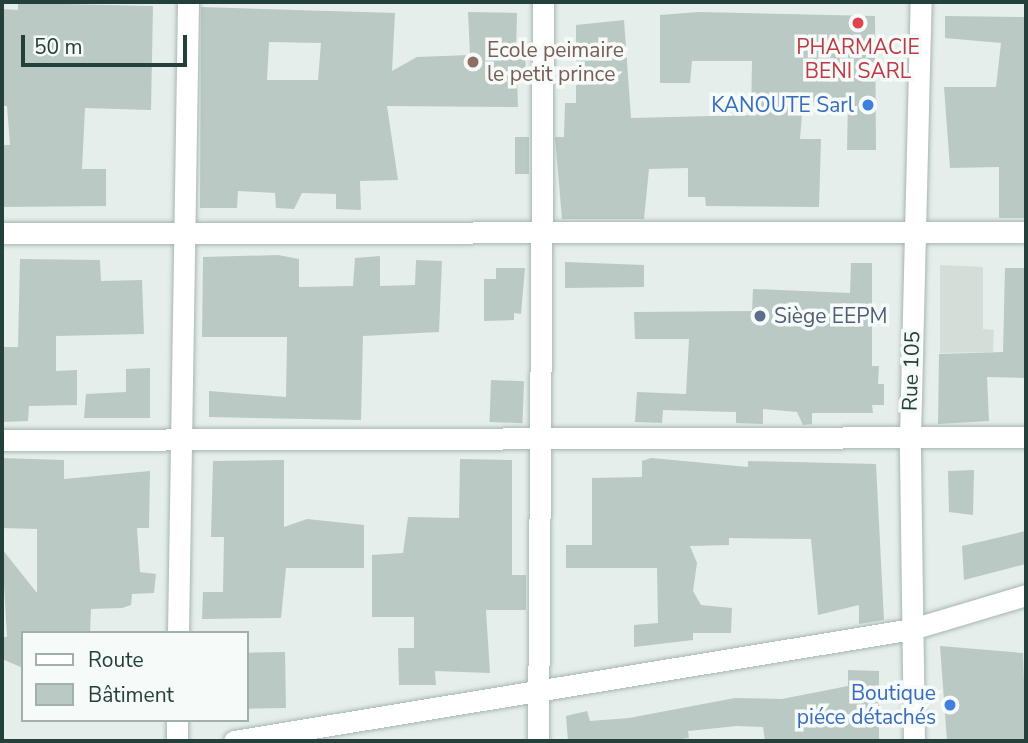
<!DOCTYPE html>
<meta charset="utf-8">
<style>
body{margin:0}
#map{position:relative;width:1028px;height:743px;overflow:hidden;background:#e5eeea;font-family:"Nunito Sans",sans-serif}
div>[style]{position:absolute}
[style*='--x']{left:calc(var(--x)*1px);top:calc(var(--y)*1px);width:calc(var(--w)*1px);rotate:calc(var(--a)*1deg)}
.built>*{inset:0;background:#d3ded9}
.building>*{inset:0;background:#bac9c3;transform-origin:0 0}
.roads{filter:drop-shadow(0 0 2px #a7b6b2) drop-shadow(0 0 2px #a7b6b2)}
.minor>*{height:21px;margin:-10.5px;padding:0 10.5px;transform-origin:10.5px;border-radius:10.5px;background:#fff}
.dots>*{width:19px;height:19px;translate:-50% -50%;box-sizing:border-box;border:4px solid #f6faf8;border-radius:50%}
span{translate:-50% -50%;white-space:nowrap;text-align:center;line-height:1.15;-webkit-text-stroke:7px #f6faf8;paint-order:stroke}
.health-label{font-size:21px;color:#be3a42}
.education-label{font-size:21px;color:#785e54}
.left{translate:0 -50%;text-align:left}
.shop-label{font-size:21px;color:#366cbe}
.right{translate:-100% -50%;text-align:right}
.service-label{font-size:21px;color:#4e5e75}
.street-label{font-size:21px;color:#24403a}
.frame{position:absolute;inset:0;border:4px solid #24403a;pointer-events:none}
.legend{position:absolute;left:21px;top:631px;width:228px;height:91px;box-sizing:border-box;background:#f6faf8;border:2px solid #a2b0ac;margin:0;padding:9px 12px;list-style:none;font-size:21px;color:#24403a}
.legend li{display:flex;align-items:center;gap:14px;height:35px}
.legend b{width:35px;border:2px solid #a2b0ac}
.scale{position:absolute;left:21px;top:35px;width:166px;height:32px;box-sizing:border-box;border:4px solid #24403a;border-top:0;padding-left:9px;font-size:21px;line-height:24px;white-space:nowrap;color:#24403a;-webkit-text-stroke:5px #f6faf8;paint-order:stroke}
</style>
<div id="map">
<div class="built">
<i style="clip-path:polygon(940px 265px,983px 267px,983px 329px,994px 330px,993px 352px,940px 353px)"></i>
</div>
<div class="building">
<i style="clip-path:polygon(18px 3px,153px 6px,151px 110px,85px 108px,82px 169px,106px 169px,106px 206px,2px 207px,2px 145px,10px 145px,7px 106px,2px 106px,2px 9px,18px 10px)"></i>
<i style="clip-path:polygon(evenodd,201px 7px,395px 13px,392px 71px,417px 57px,470px 55px,468px 12px,517px 13px,516px 53px,525px 53px,526px 78px,517px 78px,518px 107px,387px 106px,398px 180px,360px 181px,361px 210px,336px 209px,336px 194px,302px 193px,294px 209px,276px 208px,275px 193px,238px 191px,237px 208px,200px 208px,201px 7px,269px 42px,321px 43px,318px 80px,267px 80px,269px 42px)"></i>
<i style="clip-path:polygon(699px 12px,875px 16px,876px 150px,847px 150px,848px 101px,803px 102px,800px 139px,821px 139px,819px 207px,706px 206px,705px 197px,688px 197px,688px 168px,649px 169px,644px 219px,562px 219px,555px 137px,564px 137px,565px 103px,576px 103px,576px 25px,624px 20px,631px 118px,751px 115px,752px 61px,692px 61px,690px 83px,660px 83px,660px 15px)"></i>
<i style="clip-path:polygon(945px 16px,1026px 17px,1025px 218px,999px 218px,999px 167px,950px 168px,944px 87px,996px 87px,1001px 43px,945px 38px)"></i>
<i style="left:515px;top:137px;width:14px;height:37px"></i>
<i style="clip-path:polygon(278px 255px,299px 259px,299px 287px,353px 286px,355px 258px,380px 256px,380px 286px,415px 285px,416px 260px,442px 261px,439px 332px,363px 336px,361px 420px,209px 417px,209px 391px,286px 397px,287px 337px,202px 337px,203px 257px)"></i>
<i style="clip-path:polygon(20px 259px,100px 260px,101px 281px,142px 280px,144px 334px,56px 336px,56px 371px,77px 370px,77px 405px,29px 406px,28px 421px,2px 422px,2px 347px,18px 347px)"></i>
<i style="clip-path:polygon(565px 262px,644px 265px,644px 287px,565px 288px)"></i>
<i style="clip-path:polygon(851px 263px,872px 263px,872px 366px,879px 366px,878px 384px,884px 384px,884px 405px,872px 405px,873px 413px,812px 413px,812px 424px,803px 425px,797px 412px,763px 409px,763px 424px,736px 423px,736px 412px,663px 410px,662px 423px,635px 422px,637px 392px,686px 394px,689px 339px,635px 339px,634px 312px,752px 311px,753px 289px,850px 293px)"></i>
<i style="clip-path:polygon(496px 268px,525px 268px,521px 314px,514px 313px,514px 320px,484px 321px,484px 279px,496px 279px)"></i>
<i style="clip-path:polygon(1005px 268px,1026px 268px,1026px 378px,987px 377px,989px 421px,938px 424px,939px 354px,1003px 352px)"></i>
<i style="clip-path:polygon(150px 368px,150px 418px,84px 418px,86px 394px,126px 392px,126px 369px)"></i>
<i style="left:491px;top:380px;width:33px;height:42px;rotate:2deg"></i>
<i style="clip-path:polygon(2px 458px,64px 460px,64px 479px,150px 471px,149px 528px,137px 528px,140px 572px,156px 574px,154px 593px,132px 594px,131px 605px,122px 608px,91px 609px,90px 633px,23px 633px,23px 668px,2px 659px,2px 637px,7px 637px,2px 549px,37px 593px,37px 529px,2px 528px)"></i>
<i style="clip-path:polygon(651px 458px,748px 467px,748px 461px,876px 464px,884px 620px,859px 624px,859px 605px,818px 615px,811px 539px,729px 538px,729px 545px,690px 546px,697px 563px,693px 591px,701px 605px,732px 608px,731px 633px,693px 633px,693px 640px,634px 647px,634px 625px,658px 623px,657px 568px,566px 568px,566px 545px,592px 545px,592px 478px,642px 477px,642px 461px)"></i>
<i style="clip-path:polygon(460px 459px,512px 460px,512px 575px,526px 575px,526px 610px,486px 610px,490px 673px,435px 671px,436px 685px,399px 685px,398px 648px,414px 648px,414px 617px,372px 617px,372px 555px,403px 553px,408px 517px,459px 518px)"></i>
<i style="clip-path:polygon(284px 460px,284px 527px,307px 519px,364px 525px,364px 568px,286px 568px,281px 618px,202px 619px,203px 592px,223px 592px,224px 537px,211px 537px,213px 461px)"></i>
<i style="clip-path:polygon(974px 470px,973px 515px,949px 512px,948px 471px)"></i>
<i style="clip-path:polygon(1026px 531px,1026px 564px,964px 580px,962px 546px)"></i>
<i style="clip-path:polygon(940px 646px,1023px 653px,1026px 741px,947px 741px)"></i>
<i style="left:285px;top:652px;width:56px;height:38px;rotate:89deg"></i>
<i style="clip-path:polygon(848px 670px,879px 671px,879px 741px,765px 741px,763px 727px,737px 726px,688px 731px,689px 738px,665px 741px,568px 741px,566px 716px,587px 711px,590px 721px,629px 718px,735px 698px,782px 699px,848px 686px)"></i>
</div>
<div class="roads">
<div class="minor">
<i style="--x:2;--y:233;--w:1024;--a:-0.06"></i>
<i style="--x:2;--y:440;--w:1024;--a:-0.17"></i>
<i style="--x:178;--y:633;--w:631;--a:-89.09"></i>
<i style="--x:177;--y:741;--w:21;--a:-90"></i>
<i style="--x:234;--y:741;--w:687;--a:-9.38"></i>
<i style="--x:912;--y:629;--w:119;--a:-16.6"></i>
<i style="--x:538;--y:741;--w:739;--a:-89.61"></i>
<i style="--x:914;--y:741;--w:304;--a:-90.8"></i>
<i style="--x:910;--y:437;--w:435;--a:-88.6"></i>
</div>
</div>
<div class="dots">
<i style="left:858px;top:23px;background:#e0444e"></i>
<i style="left:473px;top:62px;background:#8d6e63"></i>
<i style="left:868px;top:105px;background:#3f7fe0"></i>
<i style="left:760px;top:316px;background:#5c6f8a"></i>
<i style="left:950px;top:705px;background:#3f7fe0"></i>
</div>
<div class="health-label">
<span style="left:858px;top:59px">PHARMACIE<br>BENI SARL</span>
</div>
<div class="education-label">
<span class="left" style="left:487px;top:62px">Ecole peimaire<br>le petit prince</span>
</div>
<div class="shop-label">
<span class="right" style="left:854px;top:105px">KANOUTE Sarl</span>
<span class="right" style="left:936px;top:705px">Boutique<br>piéce détachés</span>
</div>
<div class="service-label">
<span class="left" style="left:774px;top:316px">Siège EEPM</span>
</div>
<div class="street-label">
<span style="left:911px;top:371px;rotate:-88deg">Rue 105</span>
</div>
<div class="frame"></div>
<ul class="legend">
<li><b style="height:9px;background:#fff"></b>Route</li>
<li><b style="height:19px;background:#bac9c3"></b>Bâtiment</li>
</ul>
<div class="scale">50 m</div>
</div>
